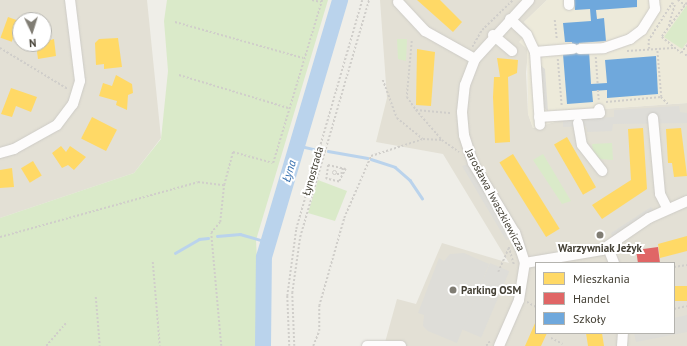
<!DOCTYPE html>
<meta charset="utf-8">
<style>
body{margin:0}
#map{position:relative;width:687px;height:346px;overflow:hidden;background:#efeee8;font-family:"PT Sans",sans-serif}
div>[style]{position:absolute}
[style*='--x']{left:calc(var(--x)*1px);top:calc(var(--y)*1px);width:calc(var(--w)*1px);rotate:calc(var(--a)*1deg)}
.residential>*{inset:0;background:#e3e0d5}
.education>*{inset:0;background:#edeada}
.green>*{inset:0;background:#daeac9}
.parking>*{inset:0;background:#deddd8;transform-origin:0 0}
.homes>*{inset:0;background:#ffd966;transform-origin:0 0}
.shops>*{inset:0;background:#e06666}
.schools>*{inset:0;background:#6fa8dc}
.stream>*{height:2.5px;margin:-1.25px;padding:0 1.25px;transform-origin:1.25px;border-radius:1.25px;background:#bad3ec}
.river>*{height:16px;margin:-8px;padding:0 8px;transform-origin:8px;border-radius:8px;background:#bad3ec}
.path>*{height:1.5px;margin-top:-0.75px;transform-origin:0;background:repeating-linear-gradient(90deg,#d0ceca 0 2px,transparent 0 4px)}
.path>.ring{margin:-0.75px;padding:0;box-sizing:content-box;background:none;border:1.5px solid #d0ceca;border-radius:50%}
.roads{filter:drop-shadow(0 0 1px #cdcbc6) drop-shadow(0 0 1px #cdcbc6)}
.minor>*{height:10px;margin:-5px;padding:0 5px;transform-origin:5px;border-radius:5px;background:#fdfcfc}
.dots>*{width:11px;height:11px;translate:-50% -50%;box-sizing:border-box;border:2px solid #fff;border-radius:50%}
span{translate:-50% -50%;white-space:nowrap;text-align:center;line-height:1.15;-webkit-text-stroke:4px #fff;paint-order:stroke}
.street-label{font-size:11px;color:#444035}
.poi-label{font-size:11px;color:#444035;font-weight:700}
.left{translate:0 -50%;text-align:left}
.water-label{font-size:12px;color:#326dad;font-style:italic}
.legend{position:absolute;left:535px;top:262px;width:140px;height:72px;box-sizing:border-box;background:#fff;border:1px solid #b4b3ae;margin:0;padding:5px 7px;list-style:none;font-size:12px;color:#444035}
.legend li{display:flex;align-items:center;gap:8px;height:20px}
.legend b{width:20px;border:1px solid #b4b3ae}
.north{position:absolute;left:12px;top:12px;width:40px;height:40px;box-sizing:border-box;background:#fff;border:1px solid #b4b3ae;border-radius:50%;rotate:176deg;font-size:11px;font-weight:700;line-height:16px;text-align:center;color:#444035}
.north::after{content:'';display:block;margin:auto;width:14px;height:18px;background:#807d74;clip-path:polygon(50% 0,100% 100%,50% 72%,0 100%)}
</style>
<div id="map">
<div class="residential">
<i style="clip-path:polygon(evenodd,0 0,147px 0,161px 138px,134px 173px,0 218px,0 0,20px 20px,44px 20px,44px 44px,20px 44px,20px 20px)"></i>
<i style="clip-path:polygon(evenodd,380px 0,547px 0,524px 22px,530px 29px,526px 73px,528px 114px,533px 128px,602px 109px,687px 103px,687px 346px,384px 346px,397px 299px,416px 304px,442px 243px,509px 263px,443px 154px,376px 142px,387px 98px,380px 0,536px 263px,674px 263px,674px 333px,536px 333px,536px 263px)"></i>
</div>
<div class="education">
<i style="clip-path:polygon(547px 0,687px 0,687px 103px,602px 109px,533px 128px,528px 114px,527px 49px,519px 42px,530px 29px,524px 22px)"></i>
</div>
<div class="green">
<i style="clip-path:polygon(167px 0,328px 0,256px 240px,261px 346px,0 346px,0 218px,134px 173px,161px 139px,168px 71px,164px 21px)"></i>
<i style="clip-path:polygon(687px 5px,687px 42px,682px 49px,664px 37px)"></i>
<i style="clip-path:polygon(397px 39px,407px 39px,406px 61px,398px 59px)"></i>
<i style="clip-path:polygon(612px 143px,613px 160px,599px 159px,593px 152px,592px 144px)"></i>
<i style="clip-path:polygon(543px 154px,571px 201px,562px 204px,533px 160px)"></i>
<i style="clip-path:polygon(318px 180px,347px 191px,335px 221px,308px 213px)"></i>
</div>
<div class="parking">
<i style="clip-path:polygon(538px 63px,545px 69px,548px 111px,541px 106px)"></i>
<i style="clip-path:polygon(679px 106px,680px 112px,687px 113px,687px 123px,613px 124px,612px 131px,587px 132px,586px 126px,563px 127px,563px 120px,614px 117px,614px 110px)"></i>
<i style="clip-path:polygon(469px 164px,511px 238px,506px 240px,462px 166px)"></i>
<i style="clip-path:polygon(651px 207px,655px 211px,613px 239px,611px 233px)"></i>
<i style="clip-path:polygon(464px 253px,489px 264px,457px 343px,428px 331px,423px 326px,424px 315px,418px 313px,439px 258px,444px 261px,450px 254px)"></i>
<i style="left:490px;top:263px;width:21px;height:72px;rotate:23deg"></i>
<i style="clip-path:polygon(687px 315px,687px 332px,636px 342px,634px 333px,674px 333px,674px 318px)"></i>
</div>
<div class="homes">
<i style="clip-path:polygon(417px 0,440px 0,462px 22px,453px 32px)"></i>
<i style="left:8px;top:17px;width:12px;height:22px;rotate:20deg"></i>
<i style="clip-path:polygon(118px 38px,122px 67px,104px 69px,104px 64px,96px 65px,95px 43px,99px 39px)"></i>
<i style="clip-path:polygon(54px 39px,56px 56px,38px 59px,36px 44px)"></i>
<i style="clip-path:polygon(417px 49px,435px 52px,431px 106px,416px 105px)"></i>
<i style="clip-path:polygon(497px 58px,518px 60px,517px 73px,508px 77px,510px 142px,495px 143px,493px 97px,494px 77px,500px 77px)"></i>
<i style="clip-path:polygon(116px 75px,132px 84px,133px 93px,128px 95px,127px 110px,116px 105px,117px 101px,99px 96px,103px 83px,112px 86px)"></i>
<i style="clip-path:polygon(11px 88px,37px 97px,31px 112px,16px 106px,12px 117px,1px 114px)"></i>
<i style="left:92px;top:117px;width:28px;height:24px;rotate:27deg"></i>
<i style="clip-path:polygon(643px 128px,647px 189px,602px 219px,592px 205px,631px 180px,628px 129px)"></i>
<i style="clip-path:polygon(681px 128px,687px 176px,674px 177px,672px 163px,668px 163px,666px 129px)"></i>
<i style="left:567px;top:137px;width:58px;height:15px;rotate:60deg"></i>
<i style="clip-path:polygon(61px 146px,66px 152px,70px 146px,86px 157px,74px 170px,68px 165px,62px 168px,52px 153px)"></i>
<i style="left:513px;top:154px;width:88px;height:16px;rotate:58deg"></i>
<i style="left:33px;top:161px;width:17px;height:14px;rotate:59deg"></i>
<i style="clip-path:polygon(12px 168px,14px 187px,0 188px,0 170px)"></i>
<i style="clip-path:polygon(687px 236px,687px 251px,660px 258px,658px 244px)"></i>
<i style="left:687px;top:286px;width:15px;height:13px;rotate:90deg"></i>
<i style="clip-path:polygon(536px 321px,536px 333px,547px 333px,541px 346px,525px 346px)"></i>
<i style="clip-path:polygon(586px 333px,602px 333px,604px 346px,588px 346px)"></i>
</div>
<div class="shops">
<i style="clip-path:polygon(602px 230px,605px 236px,598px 239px,595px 234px)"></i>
<i style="clip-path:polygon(658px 247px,660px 263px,638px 263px,636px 250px)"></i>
</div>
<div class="schools">
<i style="clip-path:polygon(574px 0,637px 0,637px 7px,596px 10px,597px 19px,604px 18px,606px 41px,579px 43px,580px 51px,589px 50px,591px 84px,607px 83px,605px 60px,656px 56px,658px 94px,607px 98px,607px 90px,592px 91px,593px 102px,567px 104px,563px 54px,573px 53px,572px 42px,565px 42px,563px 23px,591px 21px,590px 9px,575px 10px)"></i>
</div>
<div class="stream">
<i style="--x:296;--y:145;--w:18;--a:13"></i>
<i style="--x:328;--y:151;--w:40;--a:10"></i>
<i style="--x:371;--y:159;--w:25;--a:18"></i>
<i style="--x:395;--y:167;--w:20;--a:41"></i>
<i style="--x:410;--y:180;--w:22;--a:56"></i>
<i style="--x:217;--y:236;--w:23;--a:-5"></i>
<i style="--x:240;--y:234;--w:29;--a:16"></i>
<i style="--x:175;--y:253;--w:28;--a:-30"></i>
<i style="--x:199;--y:239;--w:9;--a:-6"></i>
</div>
<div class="river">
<i style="--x:263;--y:346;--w:89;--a:-89.4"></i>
<i style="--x:264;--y:257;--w:268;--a:-73.5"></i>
</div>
<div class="path">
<i style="--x:312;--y:0;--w:9;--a:13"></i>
<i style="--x:678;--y:0;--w:9;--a:36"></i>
<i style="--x:687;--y:3;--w:42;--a:126.3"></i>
<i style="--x:662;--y:37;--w:25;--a:40"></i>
<i style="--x:681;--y:53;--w:10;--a:-53"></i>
<i style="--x:555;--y:20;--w:20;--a:84"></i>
<i style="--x:175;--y:22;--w:133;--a:15.7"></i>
<i style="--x:412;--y:41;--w:56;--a:95.1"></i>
<i style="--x:407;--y:97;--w:16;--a:55"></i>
<i style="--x:416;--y:110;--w:36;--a:5"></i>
<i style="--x:472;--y:47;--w:20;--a:-60"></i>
<i style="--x:482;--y:30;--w:43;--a:-44.1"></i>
<i style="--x:0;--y:48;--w:79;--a:31.1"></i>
<i style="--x:649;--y:49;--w:8;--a:-97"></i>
<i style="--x:648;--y:41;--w:45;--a:-57.7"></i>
<i style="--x:672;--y:3;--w:4;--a:34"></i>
<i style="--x:675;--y:5;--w:22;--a:106"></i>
<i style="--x:627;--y:51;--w:46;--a:-3.7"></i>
<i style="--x:685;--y:56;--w:4;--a:-56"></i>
<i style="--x:596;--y:57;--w:27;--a:86"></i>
<i style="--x:558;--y:59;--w:48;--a:85.2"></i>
<i style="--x:179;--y:75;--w:114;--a:16.8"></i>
<i style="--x:383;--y:80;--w:40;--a:69.8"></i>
<i style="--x:397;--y:118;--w:33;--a:39"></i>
<i style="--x:598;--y:90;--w:10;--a:84"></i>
<i style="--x:661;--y:97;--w:10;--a:45"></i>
<i style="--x:606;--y:102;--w:55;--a:-5.2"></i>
<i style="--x:661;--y:97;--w:48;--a:-94.8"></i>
<i style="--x:416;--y:110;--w:40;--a:49"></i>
<i style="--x:328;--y:165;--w:18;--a:13"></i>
<i style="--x:346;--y:169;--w:15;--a:118"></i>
<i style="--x:339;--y:182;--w:13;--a:-167"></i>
<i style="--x:326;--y:179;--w:14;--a:-82"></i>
<i class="ring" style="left:332.5px;top:170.5px;width:3.5px;height:3.5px"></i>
<i style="--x:337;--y:174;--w:4;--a:0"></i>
<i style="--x:341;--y:174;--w:6;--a:-72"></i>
<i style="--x:0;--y:237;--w:205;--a:-15.5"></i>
<i style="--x:198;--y:182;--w:26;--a:7"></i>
<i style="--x:509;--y:247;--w:19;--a:74"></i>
<i style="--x:153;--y:262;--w:84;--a:85.2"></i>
<i style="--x:674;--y:267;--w:13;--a:-9"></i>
<i style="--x:498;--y:272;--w:27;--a:-66"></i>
<i style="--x:96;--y:297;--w:49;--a:85.3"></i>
<i style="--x:527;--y:302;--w:10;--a:29"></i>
<i style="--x:674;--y:309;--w:13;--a:-13"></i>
<i style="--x:551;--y:338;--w:13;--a:27"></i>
<i style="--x:46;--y:346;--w:32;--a:-49"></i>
<i style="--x:221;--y:346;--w:113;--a:-95.1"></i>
<i style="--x:211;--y:233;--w:14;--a:-51"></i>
<i style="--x:220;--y:222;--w:37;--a:-84"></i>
<i style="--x:224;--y:185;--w:34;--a:-75"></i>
<i style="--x:233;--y:152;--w:41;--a:15.4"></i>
<i style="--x:273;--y:163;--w:170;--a:-73.3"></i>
<i style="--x:289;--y:346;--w:50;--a:-92.3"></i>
<i style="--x:287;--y:296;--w:68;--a:-82.3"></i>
<i style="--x:296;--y:229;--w:238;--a:-73.9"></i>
<i style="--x:294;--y:346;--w:53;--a:-92.2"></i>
<i style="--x:292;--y:293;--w:57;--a:-81.9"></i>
<i style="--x:300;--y:237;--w:247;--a:-73.8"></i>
<i style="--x:313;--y:346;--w:16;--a:-68"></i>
<i style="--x:319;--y:331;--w:25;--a:-90"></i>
<i style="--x:319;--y:306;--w:91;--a:-74.1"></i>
<i style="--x:344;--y:218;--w:68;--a:-66.5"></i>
<i style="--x:371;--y:156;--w:55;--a:-18.1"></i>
<i style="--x:423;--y:139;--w:19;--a:3"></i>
<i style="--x:442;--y:140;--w:21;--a:35"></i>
<i style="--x:486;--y:346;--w:6;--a:-51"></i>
</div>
<div class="roads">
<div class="minor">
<i style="--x:569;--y:0;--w:5;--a:90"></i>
<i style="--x:398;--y:2;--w:40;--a:47"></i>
<i style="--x:425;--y:31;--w:57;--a:29.2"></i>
<i style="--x:510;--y:19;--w:23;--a:43"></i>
<i style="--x:527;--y:35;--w:19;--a:65"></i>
<i style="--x:535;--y:52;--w:73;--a:86.1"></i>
<i style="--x:493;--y:35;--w:25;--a:40"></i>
<i style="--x:580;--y:49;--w:24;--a:-2"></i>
<i style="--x:604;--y:48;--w:28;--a:-19"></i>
<i style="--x:630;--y:39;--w:15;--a:-37"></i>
<i style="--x:642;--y:30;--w:25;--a:-58"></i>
<i style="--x:655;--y:9;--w:9;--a:-96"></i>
<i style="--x:535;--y:52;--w:38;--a:-5"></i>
<i style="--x:539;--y:117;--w:61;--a:-3.8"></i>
<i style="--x:600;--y:113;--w:4;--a:-104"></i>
<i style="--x:653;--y:118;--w:76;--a:84.7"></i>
<i style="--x:660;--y:194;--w:16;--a:63"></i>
<i style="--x:578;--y:123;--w:22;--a:80"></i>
<i style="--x:582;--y:145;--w:33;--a:52"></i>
<i style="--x:0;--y:153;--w:15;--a:-16"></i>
<i style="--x:14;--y:149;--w:49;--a:-29.2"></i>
<i style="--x:57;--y:125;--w:26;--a:-53"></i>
<i style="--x:73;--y:104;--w:24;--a:-73"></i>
<i style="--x:80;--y:81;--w:82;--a:-97"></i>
<i style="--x:608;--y:248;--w:16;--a:68"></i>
<i style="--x:525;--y:263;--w:78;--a:-9.6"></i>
<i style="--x:602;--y:250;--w:57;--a:-34.2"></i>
<i style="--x:649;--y:218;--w:42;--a:-24.1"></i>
<i style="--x:367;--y:346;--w:34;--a:0"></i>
<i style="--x:499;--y:346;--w:50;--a:-66.5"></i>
<i style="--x:519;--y:300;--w:37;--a:-81"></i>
<i style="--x:525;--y:263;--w:32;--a:-108"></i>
<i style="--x:515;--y:233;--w:82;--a:-121"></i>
<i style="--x:473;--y:163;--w:29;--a:-108"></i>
<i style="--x:464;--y:135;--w:23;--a:-95"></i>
<i style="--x:462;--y:112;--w:27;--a:-84"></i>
<i style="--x:465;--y:85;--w:28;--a:-69"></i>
<i style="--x:475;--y:59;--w:80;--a:-47.5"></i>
<i style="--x:622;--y:346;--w:13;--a:-86"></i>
</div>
</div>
<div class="dots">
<i style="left:600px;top:235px;background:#807d74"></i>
<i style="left:453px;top:290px;background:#807d74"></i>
</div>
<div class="street-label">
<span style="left:313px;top:171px;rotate:-74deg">Łynostrada</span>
<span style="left:495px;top:200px;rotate:62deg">Jarosława Iwaszkiewicza</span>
</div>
<div class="poi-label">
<span style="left:600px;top:248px">Warzywniak Jeżyk</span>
<span class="left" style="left:461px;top:290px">Parking OSM</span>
</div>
<div class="water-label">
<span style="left:289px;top:171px;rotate:-73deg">Łyna</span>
</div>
<ul class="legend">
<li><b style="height:11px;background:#ffd966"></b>Mieszkania</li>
<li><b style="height:11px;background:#e06666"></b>Handel</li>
<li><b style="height:11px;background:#6fa8dc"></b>Szkoły</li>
</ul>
<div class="north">N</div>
</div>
